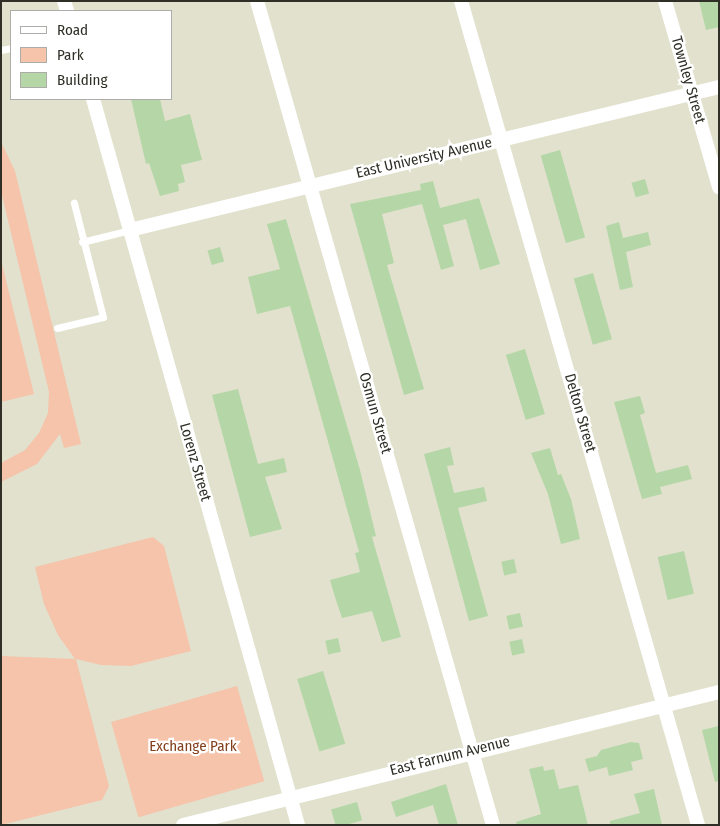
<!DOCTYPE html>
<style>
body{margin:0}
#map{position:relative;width:720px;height:826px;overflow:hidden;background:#e1e1cd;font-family:"Fira Sans Condensed",sans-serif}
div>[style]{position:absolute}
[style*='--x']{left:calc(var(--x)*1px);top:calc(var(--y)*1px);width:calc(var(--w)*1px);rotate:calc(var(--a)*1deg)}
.green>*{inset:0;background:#f6c3ab;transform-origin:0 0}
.building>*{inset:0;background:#b5d7a8;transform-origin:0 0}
.lane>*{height:7px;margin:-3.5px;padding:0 3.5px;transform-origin:3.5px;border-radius:3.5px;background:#fff}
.street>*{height:14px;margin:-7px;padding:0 7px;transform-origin:7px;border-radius:7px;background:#fff}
span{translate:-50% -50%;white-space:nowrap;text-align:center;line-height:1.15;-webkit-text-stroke:4.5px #fff;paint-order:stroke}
.street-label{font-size:15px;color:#2f2f27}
.park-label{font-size:15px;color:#83401e}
.frame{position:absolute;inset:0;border:2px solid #2f2f27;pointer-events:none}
.legend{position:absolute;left:10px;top:10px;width:162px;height:90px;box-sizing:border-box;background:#fff;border:1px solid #acaca9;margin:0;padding:6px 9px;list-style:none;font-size:15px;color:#2f2f27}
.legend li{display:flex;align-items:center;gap:10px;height:25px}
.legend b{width:25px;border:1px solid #acaca9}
</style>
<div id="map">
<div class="green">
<i style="clip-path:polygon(1px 142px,15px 171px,81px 444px,64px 448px,60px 434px,37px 464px,1px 482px,1px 463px,25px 450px,39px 433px,48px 413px,49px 392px,1px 191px)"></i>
<i style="clip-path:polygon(1px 260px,34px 394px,1px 402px)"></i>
<i style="clip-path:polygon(153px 537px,164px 546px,191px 651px,131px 666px,101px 665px,76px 659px,109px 786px,102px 800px,1px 825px,1px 656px,75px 659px,58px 635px,44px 604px,35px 567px)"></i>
<i style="left:237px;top:686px;width:99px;height:131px;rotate:74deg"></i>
</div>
<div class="building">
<i style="clip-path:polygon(699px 1px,719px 1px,719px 27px,706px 30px)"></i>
<i style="clip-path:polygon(131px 99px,160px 99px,165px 121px,190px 114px,202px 160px,181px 165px,185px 182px,178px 184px,179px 191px,160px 196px,149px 163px,146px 164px)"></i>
<i style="left:560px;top:150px;width:91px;height:20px;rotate:74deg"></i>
<i style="left:645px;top:179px;width:15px;height:14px;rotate:74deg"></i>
<i style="clip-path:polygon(433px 181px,440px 208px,479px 198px,500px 264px,480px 270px,466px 219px,443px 225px,454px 266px,441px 270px,422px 204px,382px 214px,394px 263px,387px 265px,424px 389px,404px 395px,350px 204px,421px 190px,420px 184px)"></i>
<i style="clip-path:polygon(286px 219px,360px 470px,376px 536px,372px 537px,401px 637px,382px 642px,372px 611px,342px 618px,334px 594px,330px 580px,360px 572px,355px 553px,359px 552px,290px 306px,257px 314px,248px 277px,280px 269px,267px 224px)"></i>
<i style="clip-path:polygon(619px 222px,623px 238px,648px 232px,651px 245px,626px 252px,633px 287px,620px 290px,606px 226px)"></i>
<i style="left:220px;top:247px;width:15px;height:13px;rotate:74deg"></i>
<i style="left:593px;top:273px;width:69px;height:20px;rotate:74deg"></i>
<i style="left:525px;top:349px;width:68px;height:20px;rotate:73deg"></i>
<i style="clip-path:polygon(238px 389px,258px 464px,284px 458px,287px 472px,265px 477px,282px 529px,250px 537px,212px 395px)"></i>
<i style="clip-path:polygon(640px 396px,645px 413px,640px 415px,656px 473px,688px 465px,692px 479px,660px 487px,662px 494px,642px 499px,614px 402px)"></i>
<i style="clip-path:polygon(450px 447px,454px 465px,447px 466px,454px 493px,484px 487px,487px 501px,458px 508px,488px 616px,469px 621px,424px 454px)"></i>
<i style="clip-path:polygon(550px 448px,558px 475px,561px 474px,571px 499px,580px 539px,561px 544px,548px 494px,531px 453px)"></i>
<i style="left:684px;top:551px;width:44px;height:27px;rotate:77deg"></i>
<i style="left:514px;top:559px;width:14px;height:13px;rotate:78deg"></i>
<i style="left:520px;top:613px;width:14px;height:14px;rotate:78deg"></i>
<i style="left:338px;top:638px;width:14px;height:13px;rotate:78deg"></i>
<i style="left:522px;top:639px;width:14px;height:13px;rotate:78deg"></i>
<i style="left:323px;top:671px;width:76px;height:27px;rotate:73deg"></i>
<i style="clip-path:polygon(719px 726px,719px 781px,715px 782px,702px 730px)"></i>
<i style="clip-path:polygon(631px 742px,639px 743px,643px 759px,631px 762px,633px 770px,609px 776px,607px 767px,589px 772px,585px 759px,597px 756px,601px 750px)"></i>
<i style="clip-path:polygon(543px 766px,544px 771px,554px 769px,559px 789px,578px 785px,588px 825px,517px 825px,516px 822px,541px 814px,529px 769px)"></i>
<i style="clip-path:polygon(446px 784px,458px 825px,439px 825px,433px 805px,396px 817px,391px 802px)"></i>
<i style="clip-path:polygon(654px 789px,662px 825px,610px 825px,610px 821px,640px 813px,634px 794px)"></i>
<i style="left:357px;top:802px;width:19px;height:27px;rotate:74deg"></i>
</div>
<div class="lane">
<i style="--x:1;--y:50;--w:10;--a:-11"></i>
<i style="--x:82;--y:242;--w:49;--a:-14"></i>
<i style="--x:57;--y:328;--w:47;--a:-13.4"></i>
<i style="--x:103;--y:317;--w:118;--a:-104.3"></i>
</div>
<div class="street">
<i style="--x:64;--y:1;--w:10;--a:73"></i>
<i style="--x:257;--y:1;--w:857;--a:74.02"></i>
<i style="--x:461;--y:1;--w:857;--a:73.95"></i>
<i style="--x:665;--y:1;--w:194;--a:73.8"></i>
<i style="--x:93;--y:99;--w:754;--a:74.23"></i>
<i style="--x:130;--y:230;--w:606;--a:-13.65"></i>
<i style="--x:183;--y:825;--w:552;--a:-13.94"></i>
</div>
<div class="street-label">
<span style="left:688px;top:80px;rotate:74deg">Townley Street</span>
<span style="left:424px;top:158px;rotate:-13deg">East University Avenue</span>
<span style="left:375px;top:413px;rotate:74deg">Osmun Street</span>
<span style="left:580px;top:413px;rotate:74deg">Delton Street</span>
<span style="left:195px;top:462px;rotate:74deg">Lorenz Street</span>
<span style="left:450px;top:756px;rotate:-14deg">East Farnum Avenue</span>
</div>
<div class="park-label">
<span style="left:193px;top:747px">Exchange Park</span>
</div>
<div class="frame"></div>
<ul class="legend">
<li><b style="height:6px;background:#fff"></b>Road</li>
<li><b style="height:14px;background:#f6c3ab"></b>Park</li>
<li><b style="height:14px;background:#b5d7a8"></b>Building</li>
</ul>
</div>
